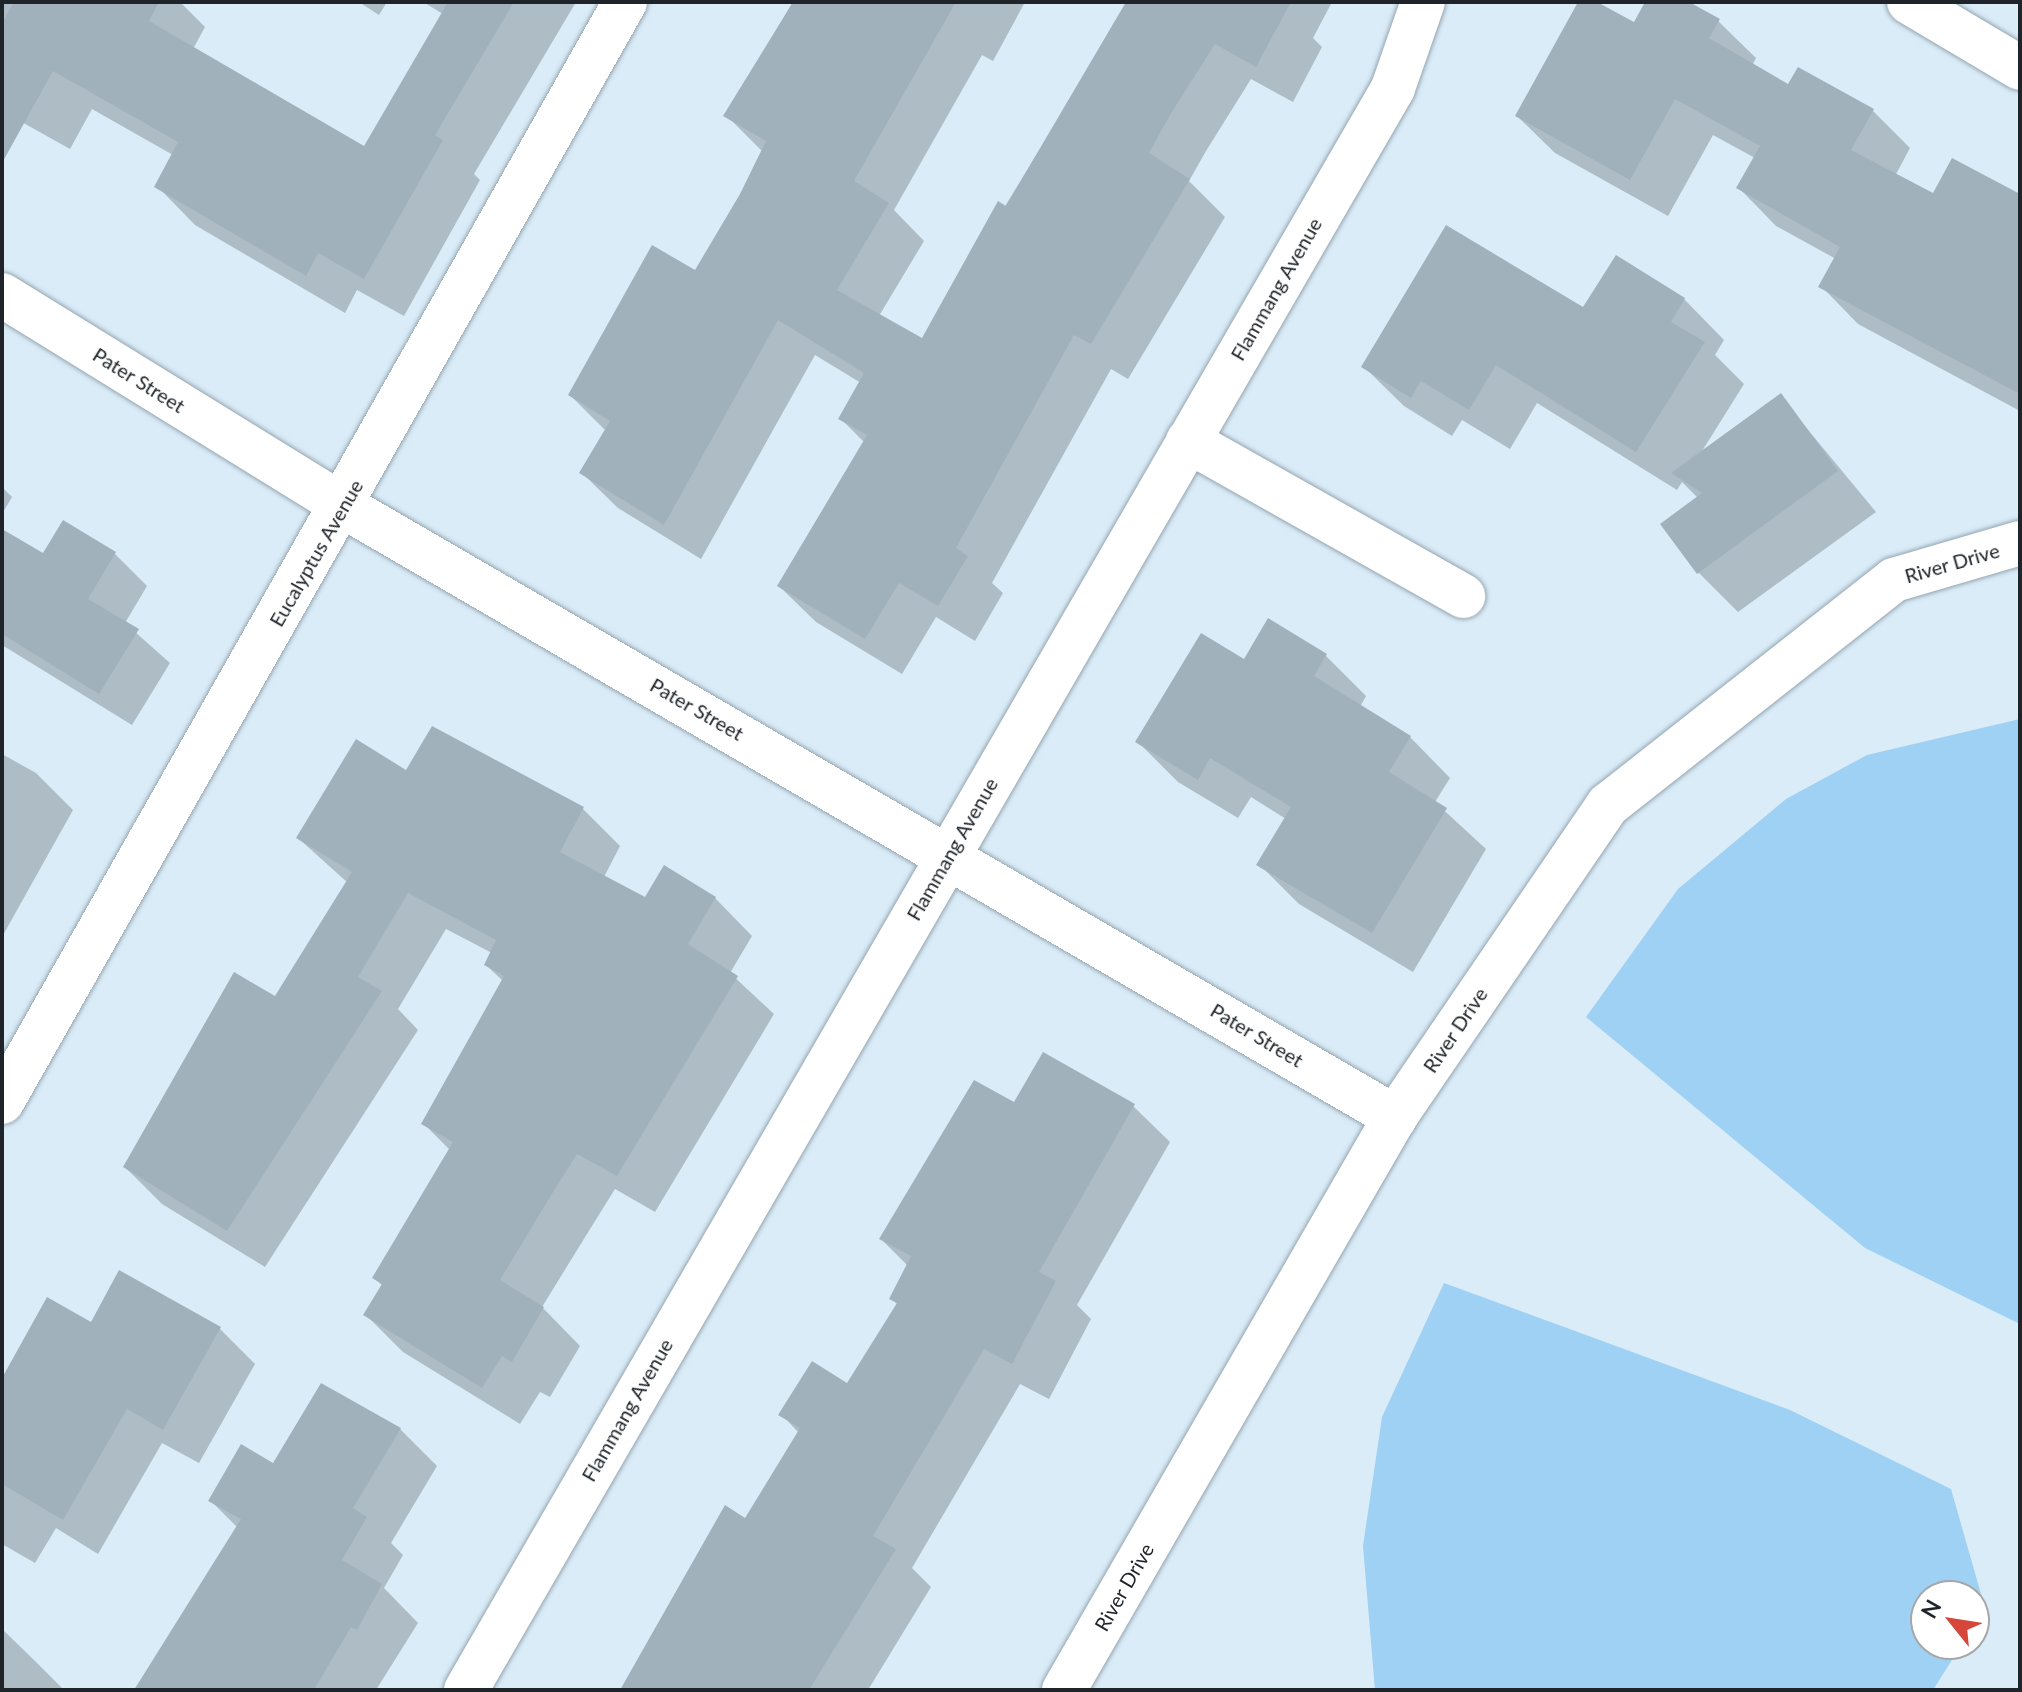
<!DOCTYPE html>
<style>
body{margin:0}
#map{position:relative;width:2022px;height:1692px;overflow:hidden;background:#daecf8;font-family:Lato,sans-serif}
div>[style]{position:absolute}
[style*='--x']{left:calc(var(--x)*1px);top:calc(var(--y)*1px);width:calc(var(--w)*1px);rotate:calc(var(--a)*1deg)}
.green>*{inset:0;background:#9ed1f3}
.shadow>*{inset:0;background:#0003}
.building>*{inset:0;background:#a1b1bc}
.roads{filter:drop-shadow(0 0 2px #94a5b0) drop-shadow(0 0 2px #94a5b0)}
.minor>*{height:44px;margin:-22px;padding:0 22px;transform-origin:22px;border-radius:22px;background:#fff}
span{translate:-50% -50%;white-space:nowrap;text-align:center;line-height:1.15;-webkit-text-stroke:8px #fff;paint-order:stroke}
.street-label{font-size:20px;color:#1e2429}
.frame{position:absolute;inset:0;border:4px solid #1e2429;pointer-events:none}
.north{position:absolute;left:1910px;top:1580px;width:80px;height:80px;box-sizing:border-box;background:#fff;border:2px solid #a5a7a9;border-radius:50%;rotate:300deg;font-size:22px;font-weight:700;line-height:32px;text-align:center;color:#1e2429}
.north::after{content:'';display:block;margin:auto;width:28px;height:36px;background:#d5473b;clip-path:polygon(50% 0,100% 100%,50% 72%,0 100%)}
</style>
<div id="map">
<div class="green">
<i style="clip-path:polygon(2020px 719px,2020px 1324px,1865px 1248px,1586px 1017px,1678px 889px,1786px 799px,1867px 755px)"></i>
<i style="clip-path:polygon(1444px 1283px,1790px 1410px,1951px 1489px,1985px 1608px,1974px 1626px,1974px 1596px,1926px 1596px,1926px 1644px,1962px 1644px,1933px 1690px,1375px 1690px,1363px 1546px,1382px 1417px)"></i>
</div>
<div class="shadow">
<i style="clip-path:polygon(2px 2px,180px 2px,205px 27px,193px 49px,364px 149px,443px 14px,423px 2px,576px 2px,474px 174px,480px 180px,404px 316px,357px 290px,345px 313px,195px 225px,157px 186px,173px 155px,92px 109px,70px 149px,2px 111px)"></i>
<i style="clip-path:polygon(359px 2px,387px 2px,379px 15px)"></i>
<i style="clip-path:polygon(793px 2px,1025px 2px,993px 61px,982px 55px,894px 210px,924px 241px,879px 316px,923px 340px,1130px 2px,1332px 2px,1313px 38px,1322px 47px,1293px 102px,1251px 79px,1206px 151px,1189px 181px,1225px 217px,1128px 379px,1111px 369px,992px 583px,1003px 593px,975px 641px,936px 617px,902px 674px,816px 622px,779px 586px,865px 443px,841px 419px,861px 383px,815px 355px,701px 559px,618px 508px,581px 472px,606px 431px,570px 395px,695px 273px,742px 195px,763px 152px,726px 115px)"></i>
<i style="clip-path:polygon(1581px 2px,1634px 25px,1647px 2px,1685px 2px,1718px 21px,1756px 58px,1752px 66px,1788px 87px,1873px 111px,1910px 148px,1895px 176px,1934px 196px,2020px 200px,2020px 411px,1858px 324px,1821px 286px,1836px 259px,1776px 226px,1739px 188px,1755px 158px,1713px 135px,1668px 216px,1555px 153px,1517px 116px)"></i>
<i style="clip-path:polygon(1617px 258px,1684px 299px,1724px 340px,1715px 355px,1744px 384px,1699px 456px,1780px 396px,1876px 512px,1738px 612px,1698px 572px,1698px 498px,1682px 482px,1677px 490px,1537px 403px,1510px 449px,1462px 420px,1452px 436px,1404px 406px,1363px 366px,1584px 310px)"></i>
<i style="clip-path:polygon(2px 487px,12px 497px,2px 514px)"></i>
<i style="clip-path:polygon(2px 531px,43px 556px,115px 554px,147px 586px,125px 623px,170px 663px,132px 725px,2px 645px)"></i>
<i style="clip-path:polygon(1269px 621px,1326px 656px,1366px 696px,1360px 707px,1410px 737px,1450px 778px,1435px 802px,1486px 849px,1413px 972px,1299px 904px,1259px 864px,1286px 819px,1251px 797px,1238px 818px,1178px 782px,1138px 742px,1244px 662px)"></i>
<i style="clip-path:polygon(2px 754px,36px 773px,73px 810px,2px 937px)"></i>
<i style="clip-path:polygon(407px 772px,583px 809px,620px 846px,604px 877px,645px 900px,715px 898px,752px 936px,730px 973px,774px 1014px,655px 1212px,615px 1189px,587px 1234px,542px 1307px,580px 1346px,550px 1397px,540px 1392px,520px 1424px,403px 1352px,366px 1315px,383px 1286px,374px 1278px,451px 1151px,424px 1124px,503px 981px,486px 965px,492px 953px,446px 929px,398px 1009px,418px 1030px,265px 1267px,162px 1204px,125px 1167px,276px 999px,348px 883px,298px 838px)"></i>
<i style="clip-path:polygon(1014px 1105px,1133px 1106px,1170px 1142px,1077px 1305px,1091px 1319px,1049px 1399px,1020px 1384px,912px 1568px,931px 1587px,868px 1690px,622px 1690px,746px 1521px,799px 1433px,781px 1414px,848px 1386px,898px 1305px,891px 1298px,908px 1266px,881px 1239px)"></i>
<i style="clip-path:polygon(92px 1325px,220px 1329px,255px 1364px,199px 1463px,162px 1443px,98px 1554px,56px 1528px,35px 1563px,2px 1544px,2px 1379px)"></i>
<i style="clip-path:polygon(400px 1429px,437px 1466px,391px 1543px,403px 1555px,384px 1588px,418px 1623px,376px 1690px,139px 1690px,238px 1528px,211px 1501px,274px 1465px)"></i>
<i style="clip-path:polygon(2px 1629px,33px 1659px,64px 1690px,2px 1690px)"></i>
</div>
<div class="building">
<i style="clip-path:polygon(14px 2px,159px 2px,149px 21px,364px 146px,448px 2px,514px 2px,435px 135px,443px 140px,364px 279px,318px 253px,306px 276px,154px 187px,178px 142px,53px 71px,2px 163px,2px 23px)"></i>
<i style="clip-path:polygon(793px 2px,956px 2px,854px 181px,889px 203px,837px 290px,922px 338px,998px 201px,1006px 206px,1126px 2px,1291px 2px,1256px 67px,1215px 44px,1170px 115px,1149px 153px,1190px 179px,1091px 344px,1074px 335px,956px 548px,968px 556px,938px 606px,899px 583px,865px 639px,777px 586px,867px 435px,838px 419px,864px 373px,778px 320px,664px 525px,579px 473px,610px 421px,568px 395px,652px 245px,695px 270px,740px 194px,766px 141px,723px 116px)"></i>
<i style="clip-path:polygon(1578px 2px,1597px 2px,1634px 22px,1645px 2px,1689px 2px,1720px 19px,1709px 38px,1788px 84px,1798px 67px,1874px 109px,1851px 150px,1933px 193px,1952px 158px,2020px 194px,2020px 394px,1818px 287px,1840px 247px,1736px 188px,1760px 146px,1675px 99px,1630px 180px,1515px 116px)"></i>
<i style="clip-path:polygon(1446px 225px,1583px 307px,1616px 255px,1685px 298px,1671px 322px,1705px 342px,1636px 452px,1496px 365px,1469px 410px,1421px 381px,1411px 398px,1361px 367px)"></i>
<i style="clip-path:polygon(1781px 393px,1838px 471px,1697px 574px,1660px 524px,1702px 493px,1671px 473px)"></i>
<i style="clip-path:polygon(63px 520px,116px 552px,88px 599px,139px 629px,99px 694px,2px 634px,2px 529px,43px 553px)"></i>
<i style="clip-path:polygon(1268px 618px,1327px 654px,1314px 676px,1411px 736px,1389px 772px,1447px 808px,1372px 933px,1256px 865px,1291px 807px,1210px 758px,1198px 780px,1135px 742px,1201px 633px,1244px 659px)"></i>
<i style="clip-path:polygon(432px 726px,584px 807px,560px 852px,645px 897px,664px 865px,716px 897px,688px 944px,738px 976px,617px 1176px,577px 1154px,550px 1197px,500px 1280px,544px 1307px,512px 1362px,502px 1356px,482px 1388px,363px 1315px,382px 1284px,372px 1278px,453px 1142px,421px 1124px,504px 976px,484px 965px,496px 940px,408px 893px,358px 977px,382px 991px,227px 1231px,123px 1167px,234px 972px,275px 996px,352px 872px,296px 838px,356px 739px,406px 770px)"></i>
<i style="clip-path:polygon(1043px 1052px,1135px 1104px,1039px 1272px,1056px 1281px,1012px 1364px,984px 1349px,873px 1536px,896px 1549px,809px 1690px,620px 1690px,725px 1505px,745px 1518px,800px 1428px,778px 1415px,812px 1361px,847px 1383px,897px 1303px,889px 1299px,911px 1256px,879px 1239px,974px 1080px,1014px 1102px)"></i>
<i style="clip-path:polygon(119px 1270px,221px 1327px,163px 1430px,127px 1409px,63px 1520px,2px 1484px,2px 1378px,47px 1297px,91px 1322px)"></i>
<i style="clip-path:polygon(321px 1383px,401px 1428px,353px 1508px,367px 1517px,342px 1560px,382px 1584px,357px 1630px,351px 1627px,314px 1690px,134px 1690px,241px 1519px,208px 1501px,241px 1444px,273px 1463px)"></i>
</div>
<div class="roads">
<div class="minor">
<i style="--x:1909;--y:2;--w:129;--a:30.7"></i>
<i style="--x:2;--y:295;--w:401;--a:31.7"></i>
<i style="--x:343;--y:506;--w:1217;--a:30.15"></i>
<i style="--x:1188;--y:441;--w:316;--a:29.4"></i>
<i style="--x:2;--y:1102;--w:1264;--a:-60.47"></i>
<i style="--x:466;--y:1690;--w:1851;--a:-59.94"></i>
<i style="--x:1393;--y:88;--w:91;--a:-70.8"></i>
<i style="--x:1064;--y:1690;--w:662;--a:-59.99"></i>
<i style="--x:1395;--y:1117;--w:378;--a:-55.7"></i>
<i style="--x:1608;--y:805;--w:364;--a:-38.2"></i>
<i style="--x:1894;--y:580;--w:131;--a:-16.4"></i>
</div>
</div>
<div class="street-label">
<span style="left:1276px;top:289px;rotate:-60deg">Flammang Avenue</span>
<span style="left:139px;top:380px;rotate:32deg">Pater Street</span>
<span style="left:316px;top:553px;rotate:-60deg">Eucalyptus Avenue</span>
<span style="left:1952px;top:563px;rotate:-16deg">River Drive</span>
<span style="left:697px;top:709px;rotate:30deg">Pater Street</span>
<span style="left:952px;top:849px;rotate:-60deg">Flammang Avenue</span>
<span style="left:1455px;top:1030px;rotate:-56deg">River Drive</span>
<span style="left:1257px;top:1035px;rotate:31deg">Pater Street</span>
<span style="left:627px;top:1410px;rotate:-60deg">Flammang Avenue</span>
<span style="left:1124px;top:1587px;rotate:-60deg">River Drive</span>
</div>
<div class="frame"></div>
<div class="north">N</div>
</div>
